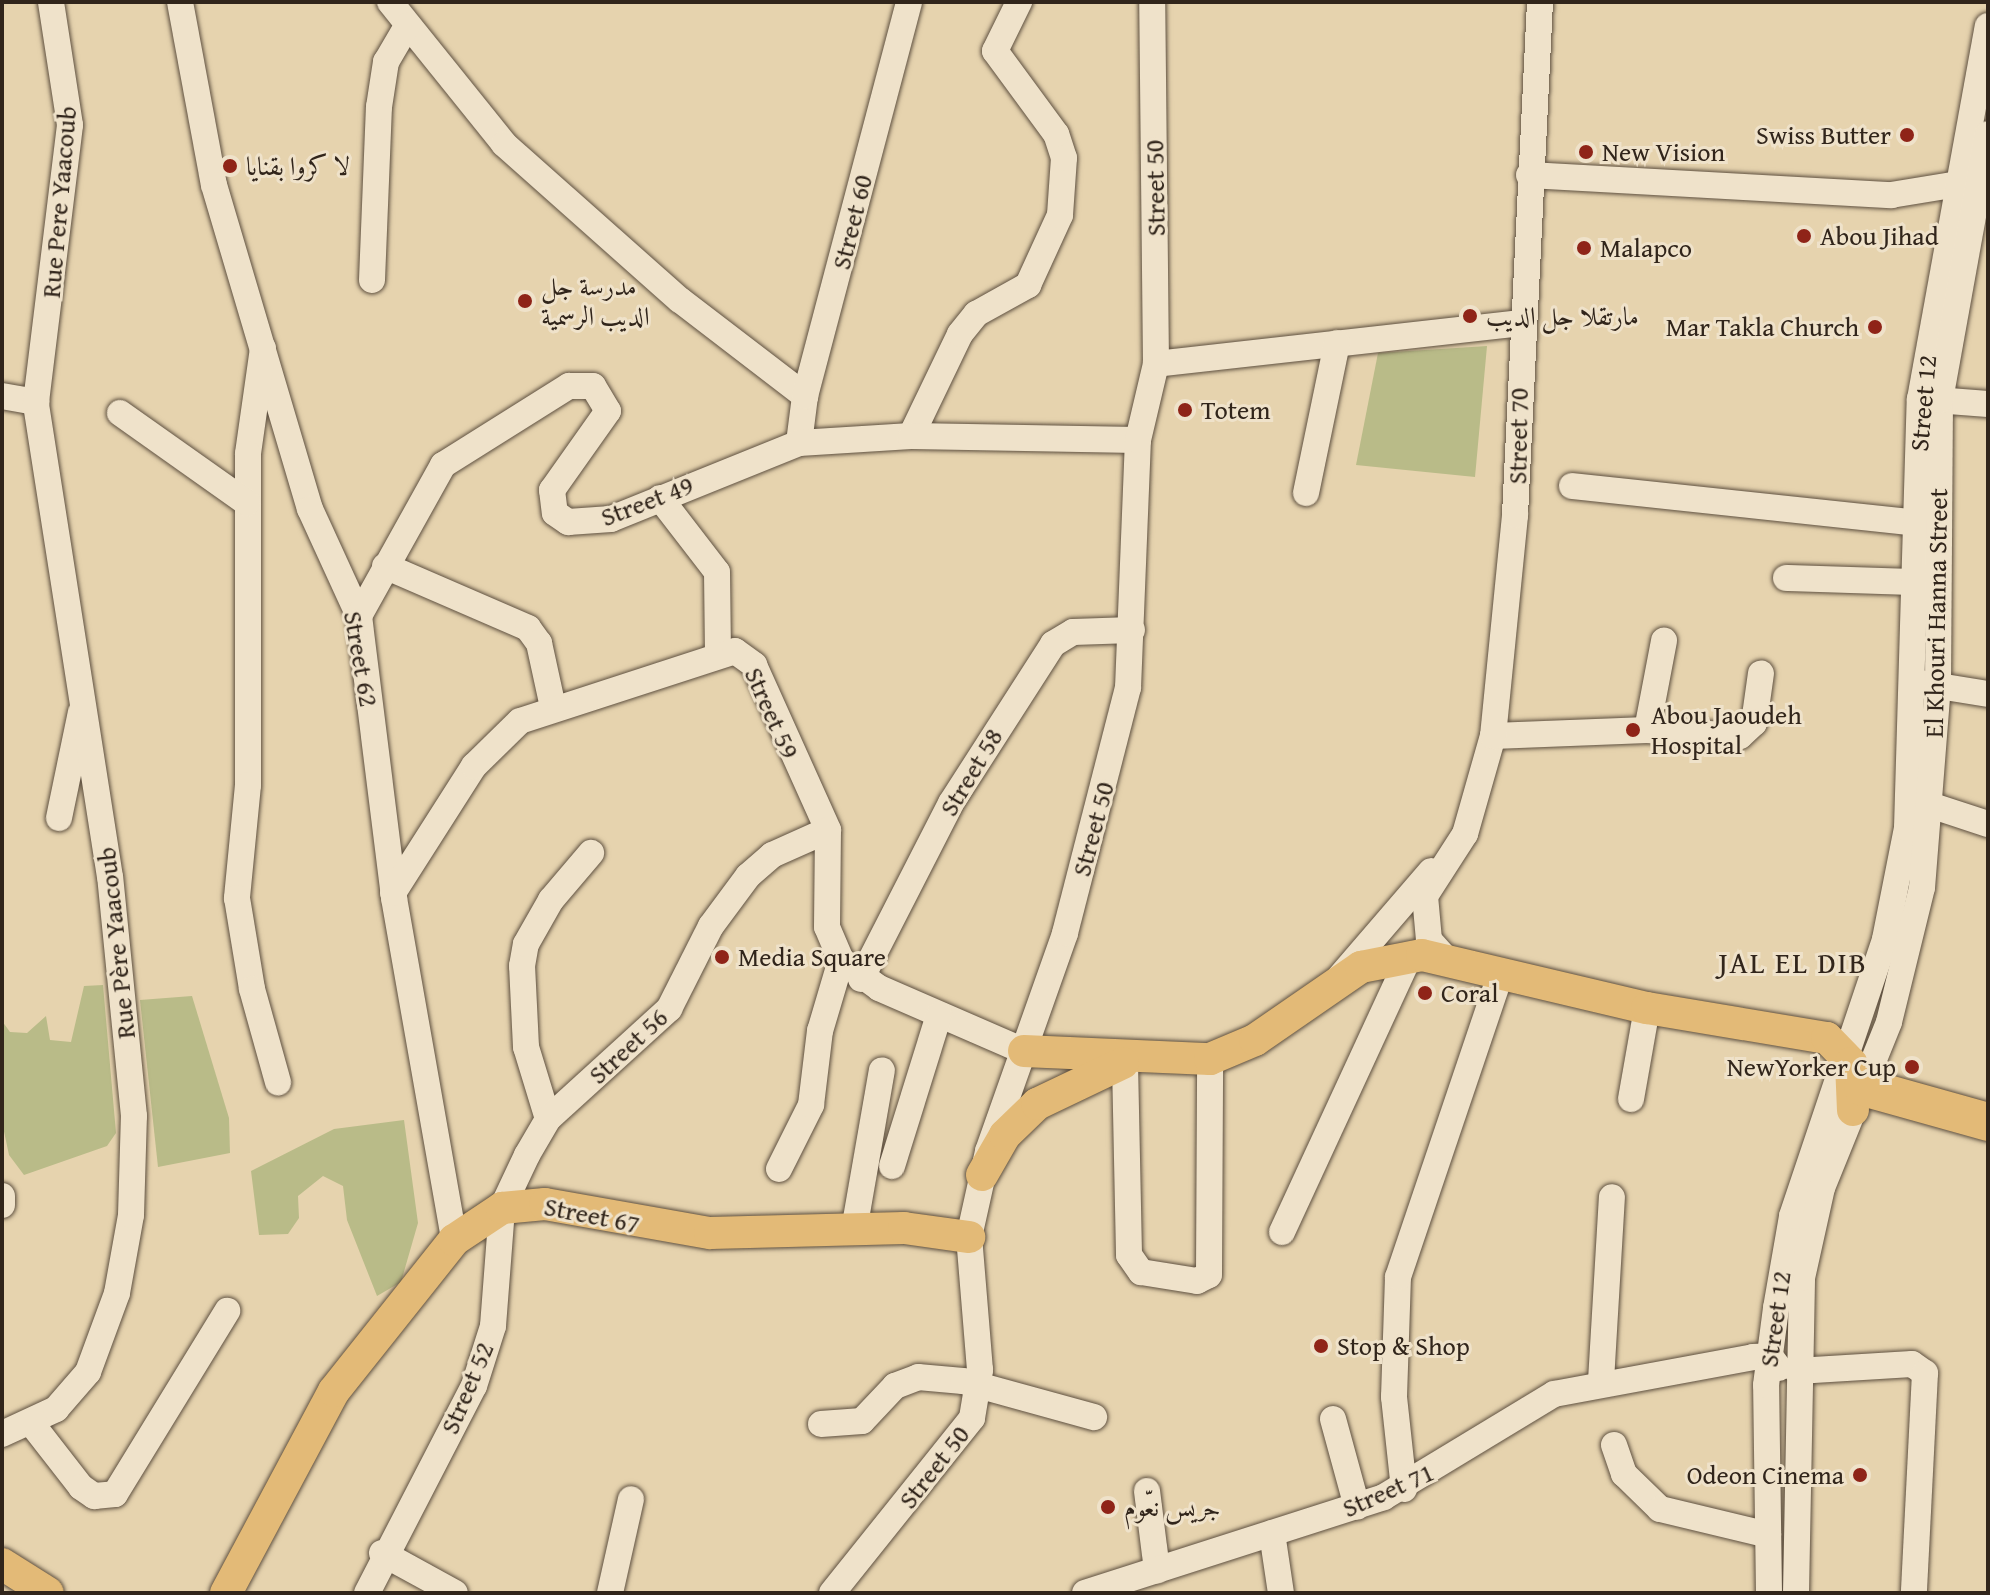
<!DOCTYPE html>
<meta charset="utf-8">
<style>
body{margin:0}
#map{position:relative;width:1990px;height:1595px;overflow:hidden;background:#e6d3ae;font-family:"Gentium Book Plus",Amiri,serif}
div>[style]{position:absolute}
[style*='--x']{left:calc(var(--x)*1px);top:calc(var(--y)*1px);width:calc(var(--w)*1px);rotate:calc(var(--a)*1deg)}
.green>*{inset:0;background:#b9bb88}
.roads{filter:drop-shadow(0 0 2px #5e5040) drop-shadow(0 0 2px #5e5040)}
.minor>*{height:26px;margin:-13px;padding:0 13px;transform-origin:13px;border-radius:13px;background:#efe2ca}
.major>*{height:32px;margin:-16px;padding:0 16px;transform-origin:16px;border-radius:16px;background:#e3ba77}
.highway>*{height:38px;margin:-19px;padding:0 19px;transform-origin:19px;border-radius:19px;background:#e3ba77}
.dots>*{width:22px;height:22px;translate:-50% -50%;box-sizing:border-box;border:4px solid #efe2ca;border-radius:50%}
span{translate:-50% -50%;white-space:nowrap;text-align:center;line-height:1.15;-webkit-text-stroke:6px #efe2ca;paint-order:stroke}
.poi-label{font-size:26px;color:#31251b}
.right{translate:-100% -50%;text-align:right}
.left{translate:0 -50%;text-align:left}
.street-label{font-size:26px;color:#31251b}
.quarter-label{font-size:30px;color:#31251b;letter-spacing:2px}
.frame{position:absolute;inset:0;border:4px solid #31251b;pointer-events:none}
</style>
<div id="map">
<div class="green">
<i style="clip-path:polygon(1487px 346px,1475px 477px,1356px 465px,1378px 353px)"></i>
<i style="clip-path:polygon(103px 985px,116px 1133px,107px 1146px,24px 1175px,9px 1155px,2px 1122px,2px 1021px,10px 1032px,27px 1033px,46px 1016px,50px 1040px,71px 1042px,84px 986px)"></i>
<i style="clip-path:polygon(192px 996px,229px 1118px,230px 1153px,158px 1167px,140px 1000px)"></i>
<i style="clip-path:polygon(404px 1120px,418px 1223px,401px 1282px,377px 1296px,347px 1220px,343px 1186px,323px 1176px,298px 1196px,299px 1218px,288px 1234px,259px 1235px,251px 1171px,334px 1129px)"></i>
</div>
<div class="roads">
<div class="minor">
<i style="--x:180;--y:2;--w:186;--a:79.5"></i>
<i style="--x:214;--y:185;--w:338;--a:73.5"></i>
<i style="--x:310;--y:509;--w:118;--a:65.4"></i>
<i style="--x:359;--y:616;--w:284;--a:82.9"></i>
<i style="--x:394;--y:898;--w:347;--a:80"></i>
<i style="--x:390;--y:2;--w:182;--a:51.2"></i>
<i style="--x:504;--y:144;--w:235;--a:41.6"></i>
<i style="--x:680;--y:300;--w:158;--a:37.5"></i>
<i style="--x:1529;--y:175;--w:363;--a:3.2"></i>
<i style="--x:1891;--y:195;--w:68;--a:-9.3"></i>
<i style="--x:372;--y:280;--w:173;--a:-87.7"></i>
<i style="--x:379;--y:107;--w:46;--a:-81.2"></i>
<i style="--x:386;--y:62;--w:42;--a:-59.7"></i>
<i style="--x:263;--y:348;--w:107;--a:98.1"></i>
<i style="--x:248;--y:454;--w:331;--a:90"></i>
<i style="--x:248;--y:785;--w:114;--a:95.6"></i>
<i style="--x:237;--y:898;--w:92;--a:80.6"></i>
<i style="--x:252;--y:989;--w:97;--a:74.4"></i>
<i style="--x:1156;--y:364;--w:366;--a:-6.4"></i>
<i style="--x:2;--y:396;--w:35;--a:10"></i>
<i style="--x:1923;--y:399;--w:65;--a:4.4"></i>
<i style="--x:120;--y:413;--w:156;--a:35.3"></i>
<i style="--x:911;--y:436;--w:113;--a:-64.3"></i>
<i style="--x:960;--y:334;--w:26;--a:-51"></i>
<i style="--x:976;--y:314;--w:60;--a:-29.1"></i>
<i style="--x:1028;--y:285;--w:77;--a:-65.4"></i>
<i style="--x:1060;--y:215;--w:57;--a:-86"></i>
<i style="--x:1064;--y:158;--w:25;--a:-108"></i>
<i style="--x:1056;--y:134;--w:103;--a:-126.3"></i>
<i style="--x:995;--y:51;--w:55;--a:-63.9"></i>
<i style="--x:799;--y:443;--w:47;--a:-82.7"></i>
<i style="--x:805;--y:396;--w:407;--a:-75.2"></i>
<i style="--x:1572;--y:486;--w:359;--a:6.1"></i>
<i style="--x:1306;--y:493;--w:153;--a:-78.3"></i>
<i style="--x:660;--y:498;--w:93;--a:52.4"></i>
<i style="--x:717;--y:572;--w:81;--a:89.3"></i>
<i style="--x:385;--y:566;--w:156;--a:23.4"></i>
<i style="--x:528;--y:628;--w:19;--a:54"></i>
<i style="--x:539;--y:643;--w:66;--a:77.7"></i>
<i style="--x:1786;--y:578;--w:129;--a:1.8"></i>
<i style="--x:359;--y:616;--w:173;--a:-60.9"></i>
<i style="--x:443;--y:465;--w:149;--a:-32.1"></i>
<i style="--x:569;--y:386;--w:24;--a:0"></i>
<i style="--x:593;--y:386;--w:29;--a:59"></i>
<i style="--x:608;--y:411;--w:97;--a:125.3"></i>
<i style="--x:552;--y:490;--w:23;--a:83"></i>
<i style="--x:555;--y:513;--w:16;--a:35"></i>
<i style="--x:568;--y:522;--w:43;--a:-4"></i>
<i style="--x:611;--y:519;--w:203;--a:-22"></i>
<i style="--x:799;--y:443;--w:112;--a:-3.6"></i>
<i style="--x:911;--y:436;--w:227;--a:1"></i>
<i style="--x:1920;--y:683;--w:69;--a:9.2"></i>
<i style="--x:1647;--y:730;--w:93;--a:3.7"></i>
<i style="--x:1740;--y:736;--w:19;--a:-43"></i>
<i style="--x:1754;--y:723;--w:50;--a:-82"></i>
<i style="--x:1493;--y:736;--w:154;--a:-2.2"></i>
<i style="--x:1647;--y:730;--w:91;--a:-79.2"></i>
<i style="--x:1933;--y:806;--w:58;--a:18.1"></i>
<i style="--x:59;--y:818;--w:108;--a:-78.3"></i>
<i style="--x:393;--y:893;--w:151;--a:-57.5"></i>
<i style="--x:474;--y:766;--w:64;--a:-44.4"></i>
<i style="--x:520;--y:721;--w:226;--a:-18"></i>
<i style="--x:735;--y:651;--w:24;--a:36"></i>
<i style="--x:754;--y:665;--w:181;--a:65.8"></i>
<i style="--x:828;--y:830;--w:97;--a:90.6"></i>
<i style="--x:827;--y:927;--w:36;--a:67"></i>
<i style="--x:841;--y:960;--w:47;--a:36.4"></i>
<i style="--x:879;--y:988;--w:158;--a:23.5"></i>
<i style="--x:1447;--y:960;--w:27;--a:-132"></i>
<i style="--x:1429;--y:940;--w:44;--a:-95.2"></i>
<i style="--x:1425;--y:896;--w:74;--a:-57.2"></i>
<i style="--x:1465;--y:834;--w:102;--a:-74.1"></i>
<i style="--x:1493;--y:736;--w:222;--a:-84.3"></i>
<i style="--x:1515;--y:515;--w:514;--a:-87.21"></i>
<i style="--x:1339;--y:978;--w:141;--a:-49.3"></i>
<i style="--x:861;--y:979;--w:198;--a:-62.9"></i>
<i style="--x:951;--y:803;--w:189;--a:-57.3"></i>
<i style="--x:1053;--y:644;--w:23;--a:-31"></i>
<i style="--x:1073;--y:632;--w:59;--a:-1.9"></i>
<i style="--x:1125;--y:1063;--w:192;--a:88.8"></i>
<i style="--x:1129;--y:1255;--w:21;--a:55"></i>
<i style="--x:1141;--y:1272;--w:57;--a:9.1"></i>
<i style="--x:1197;--y:1281;--w:13;--a:-27"></i>
<i style="--x:1209;--y:1275;--w:216;--a:-89.7"></i>
<i style="--x:1631;--y:1099;--w:92;--a:-80"></i>
<i style="--x:548;--y:1119;--w:75;--a:-107"></i>
<i style="--x:526;--y:1047;--w:81;--a:-92.8"></i>
<i style="--x:522;--y:966;--w:22;--a:-80"></i>
<i style="--x:526;--y:944;--w:51;--a:-60.4"></i>
<i style="--x:551;--y:900;--w:62;--a:-49.6"></i>
<i style="--x:892;--y:1166;--w:158;--a:-72.7"></i>
<i style="--x:779;--y:1169;--w:72;--a:-63.4"></i>
<i style="--x:811;--y:1105;--w:75;--a:-83.1"></i>
<i style="--x:820;--y:1031;--w:74;--a:-73.5"></i>
<i style="--x:2;--y:1196;--w:9;--a:90"></i>
<i style="--x:854;--y:1230;--w:162;--a:-80.1"></i>
<i style="--x:1282;--y:1232;--w:305;--a:-65.2"></i>
<i style="--x:1797;--y:1371;--w:115;--a:-3.5"></i>
<i style="--x:1912;--y:1364;--w:16;--a:35"></i>
<i style="--x:1925;--y:1373;--w:220;--a:92.9"></i>
<i style="--x:1601;--y:1381;--w:184;--a:-86.6"></i>
<i style="--x:1333;--y:1419;--w:91;--a:74.7"></i>
<i style="--x:32;--y:1424;--w:80;--a:52.1"></i>
<i style="--x:81;--y:1487;--w:16;--a:35"></i>
<i style="--x:94;--y:1496;--w:21;--a:-5"></i>
<i style="--x:115;--y:1494;--w:215;--a:-58.5"></i>
<i style="--x:821;--y:1424;--w:41;--a:-4.2"></i>
<i style="--x:862;--y:1421;--w:48;--a:-46.7"></i>
<i style="--x:895;--y:1386;--w:25;--a:-21"></i>
<i style="--x:918;--y:1377;--w:45;--a:5.1"></i>
<i style="--x:963;--y:1381;--w:136;--a:15.4"></i>
<i style="--x:2;--y:1434;--w:60;--a:-24.8"></i>
<i style="--x:56;--y:1409;--w:49;--a:-49.1"></i>
<i style="--x:88;--y:1372;--w:84;--a:-69.8"></i>
<i style="--x:117;--y:1293;--w:79;--a:-79.8"></i>
<i style="--x:131;--y:1215;--w:99;--a:-88.3"></i>
<i style="--x:134;--y:1116;--w:240;--a:-95.7"></i>
<i style="--x:110;--y:877;--w:481;--a:-98.9"></i>
<i style="--x:36;--y:402;--w:279;--a:-83"></i>
<i style="--x:70;--y:125;--w:124;--a:-98.8"></i>
<i style="--x:1614;--y:1445;--w:31;--a:71"></i>
<i style="--x:1624;--y:1474;--w:50;--a:44.2"></i>
<i style="--x:1660;--y:1509;--w:111;--a:13.5"></i>
<i style="--x:1404;--y:1489;--w:93;--a:-96.2"></i>
<i style="--x:1394;--y:1397;--w:120;--a:-88.1"></i>
<i style="--x:1398;--y:1277;--w:321;--a:-71.3"></i>
<i style="--x:1147;--y:1491;--w:80;--a:82.8"></i>
<i style="--x:1272;--y:1533;--w:61;--a:81.5"></i>
<i style="--x:382;--y:1553;--w:83;--a:28.7"></i>
<i style="--x:367;--y:1593;--w:233;--a:-62.7"></i>
<i style="--x:474;--y:1386;--w:63;--a:-72.4"></i>
<i style="--x:493;--y:1326;--w:118;--a:-85.6"></i>
<i style="--x:502;--y:1208;--w:59;--a:-64.7"></i>
<i style="--x:527;--y:1155;--w:42;--a:-59.7"></i>
<i style="--x:548;--y:1119;--w:164;--a:-42.3"></i>
<i style="--x:669;--y:1009;--w:93;--a:-63.2"></i>
<i style="--x:711;--y:926;--w:62;--a:-53.5"></i>
<i style="--x:748;--y:876;--w:32;--a:-41"></i>
<i style="--x:772;--y:855;--w:61;--a:-24.1"></i>
<i style="--x:610;--y:1593;--w:96;--a:-77.4"></i>
<i style="--x:832;--y:1593;--w:224;--a:-51.3"></i>
<i style="--x:972;--y:1418;--w:49;--a:-80.5"></i>
<i style="--x:980;--y:1370;--w:133;--a:-94.7"></i>
<i style="--x:969;--y:1237;--w:88;--a:-77.5"></i>
<i style="--x:988;--y:1151;--w:231;--a:-70.5"></i>
<i style="--x:1065;--y:933;--w:253;--a:-75.6"></i>
<i style="--x:1128;--y:688;--w:248;--a:-87.7"></i>
<i style="--x:1138;--y:440;--w:78;--a:-76.7"></i>
<i style="--x:1156;--y:364;--w:362;--a:-90.6"></i>
<i style="--x:1085;--y:1593;--w:314;--a:-17.8"></i>
<i style="--x:1384;--y:1497;--w:199;--a:-31.2"></i>
<i style="--x:1554;--y:1394;--w:202;--a:-10.5"></i>
<i style="--x:1753;--y:1357;--w:17;--a:-3"></i>
<i style="--x:1770;--y:1356;--w:15;--a:53"></i>
<i style="--x:1769;--y:1593;--w:208;--a:-90.8"></i>
<i style="--x:1766;--y:1385;--w:78;--a:-82.6"></i>
<i style="--x:1776;--y:1308;--w:93;--a:-80.1"></i>
<i style="--x:1792;--y:1216;--w:292;--a:-71.4"></i>
<i style="--x:1885;--y:939;--w:113;--a:-78.8"></i>
<i style="--x:1907;--y:828;--w:429;--a:-88.3"></i>
<i style="--x:1920;--y:399;--w:379;--a:-79.7"></i>
<i style="--x:1796;--y:1593;--w:315;--a:-88.9"></i>
<i style="--x:1802;--y:1278;--w:92;--a:-77.5"></i>
<i style="--x:1822;--y:1188;--w:179;--a:-68"></i>
<i style="--x:1889;--y:1022;--w:138;--a:-76.2"></i>
<i style="--x:1922;--y:888;--w:203;--a:-85.5"></i>
<i style="--x:1938;--y:686;--w:286;--a:-89.6"></i>
<i style="--x:1940;--y:400;--w:270;--a:-79.8"></i>
</div>
<div class="major">
<i style="--x:1024;--y:1051;--w:186;--a:2.5"></i>
<i style="--x:1210;--y:1059;--w:49;--a:-22.9"></i>
<i style="--x:1255;--y:1040;--w:129;--a:-34.6"></i>
<i style="--x:1361;--y:967;--w:62;--a:-11.1"></i>
<i style="--x:1422;--y:955;--w:231;--a:13.3"></i>
<i style="--x:1647;--y:1008;--w:182;--a:9.5"></i>
<i style="--x:1827;--y:1038;--w:35;--a:46"></i>
<i style="--x:1851;--y:1063;--w:47;--a:87.6"></i>
<i style="--x:982;--y:1175;--w:46;--a:-60.1"></i>
<i style="--x:1005;--y:1135;--w:45;--a:-44.1"></i>
<i style="--x:1037;--y:1104;--w:95;--a:-25.5"></i>
<i style="--x:2;--y:1564;--w:54;--a:32.2"></i>
<i style="--x:226;--y:1593;--w:229;--a:-61.9"></i>
<i style="--x:334;--y:1391;--w:193;--a:-51.5"></i>
<i style="--x:454;--y:1240;--w:58;--a:-33.7"></i>
<i style="--x:502;--y:1208;--w:43;--a:-5.3"></i>
<i style="--x:545;--y:1204;--w:168;--a:10"></i>
<i style="--x:710;--y:1233;--w:194;--a:-1.5"></i>
<i style="--x:904;--y:1228;--w:66;--a:7.9"></i>
</div>
<div class="highway">
<i style="--x:1863;--y:1087;--w:130;--a:15.6"></i>
</div>
</div>
<div class="dots">
<i style="left:1907px;top:135px;background:#8f2418"></i>
<i style="left:1586px;top:152px;background:#8f2418"></i>
<i style="left:230px;top:166px;background:#8f2418"></i>
<i style="left:1804px;top:236px;background:#8f2418"></i>
<i style="left:1584px;top:248px;background:#8f2418"></i>
<i style="left:525px;top:301px;background:#8f2418"></i>
<i style="left:1470px;top:316px;background:#8f2418"></i>
<i style="left:1875px;top:327px;background:#8f2418"></i>
<i style="left:1185px;top:410px;background:#8f2418"></i>
<i style="left:1633px;top:730px;background:#8f2418"></i>
<i style="left:722px;top:957px;background:#8f2418"></i>
<i style="left:1425px;top:993px;background:#8f2418"></i>
<i style="left:1912px;top:1067px;background:#8f2418"></i>
<i style="left:1321px;top:1346px;background:#8f2418"></i>
<i style="left:1860px;top:1475px;background:#8f2418"></i>
<i style="left:1108px;top:1507px;background:#8f2418"></i>
</div>
<div class="poi-label">
<span class="right" style="left:1891px;top:135px">Swiss Butter</span>
<span class="left" style="left:1602px;top:152px">New Vision</span>
<span class="left" style="left:246px;top:166px">لا كروا بقنايا</span>
<span class="left" style="left:1820px;top:236px">Abou Jihad</span>
<span class="left" style="left:1600px;top:248px">Malapco</span>
<span class="left" style="left:541px;top:301px">مدرسة جل<br>الديب الرسمية</span>
<span class="left" style="left:1486px;top:316px">مارتقلا جل الديب</span>
<span class="right" style="left:1859px;top:327px">Mar Takla Church</span>
<span class="left" style="left:1201px;top:410px">Totem</span>
<span class="left" style="left:1651px;top:730px">Abou Jaoudeh<br>Hospital</span>
<span class="left" style="left:738px;top:957px">Media Square</span>
<span class="left" style="left:1441px;top:993px">Coral</span>
<span class="right" style="left:1896px;top:1067px">NewYorker Cup</span>
<span class="left" style="left:1337px;top:1346px">Stop &amp; Shop</span>
<span class="right" style="left:1844px;top:1475px">Odeon Cinema</span>
<span class="left" style="left:1124px;top:1507px">جريس نعّوم</span>
</div>
<div class="street-label">
<span style="left:1155px;top:188px;rotate:-91deg">Street 50</span>
<span style="left:59px;top:202px;rotate:-85deg">Rue Pere Yaacoub</span>
<span style="left:852px;top:222px;rotate:-76deg">Street 60</span>
<span style="left:1923px;top:403px;rotate:-85deg">Street 12</span>
<span style="left:1518px;top:436px;rotate:-89deg">Street 70</span>
<span style="left:647px;top:501px;rotate:-21deg">Street 49</span>
<span style="left:1936px;top:613px;rotate:-89deg">El Khouri Hanna Street</span>
<span style="left:361px;top:659px;rotate:80deg">Street 62</span>
<span style="left:772px;top:713px;rotate:66deg">Street 59</span>
<span style="left:971px;top:772px;rotate:-59deg">Street 58</span>
<span style="left:1093px;top:829px;rotate:-75deg">Street 50</span>
<span style="left:116px;top:943px;rotate:-96deg">Rue Père Yaacoub</span>
<span style="left:628px;top:1046px;rotate:-43deg">Street 56</span>
<span style="left:592px;top:1215px;rotate:11deg">Street 67</span>
<span style="left:1775px;top:1319px;rotate:-82deg">Street 12</span>
<span style="left:467px;top:1388px;rotate:-67deg">Street 52</span>
<span style="left:934px;top:1467px;rotate:-52deg">Street 50</span>
<span style="left:1388px;top:1490px;rotate:-24deg">Street 71</span>
</div>
<div class="quarter-label">
<span style="left:1793px;top:962px">JAL EL DIB</span>
</div>
<div class="frame"></div>
</div>
